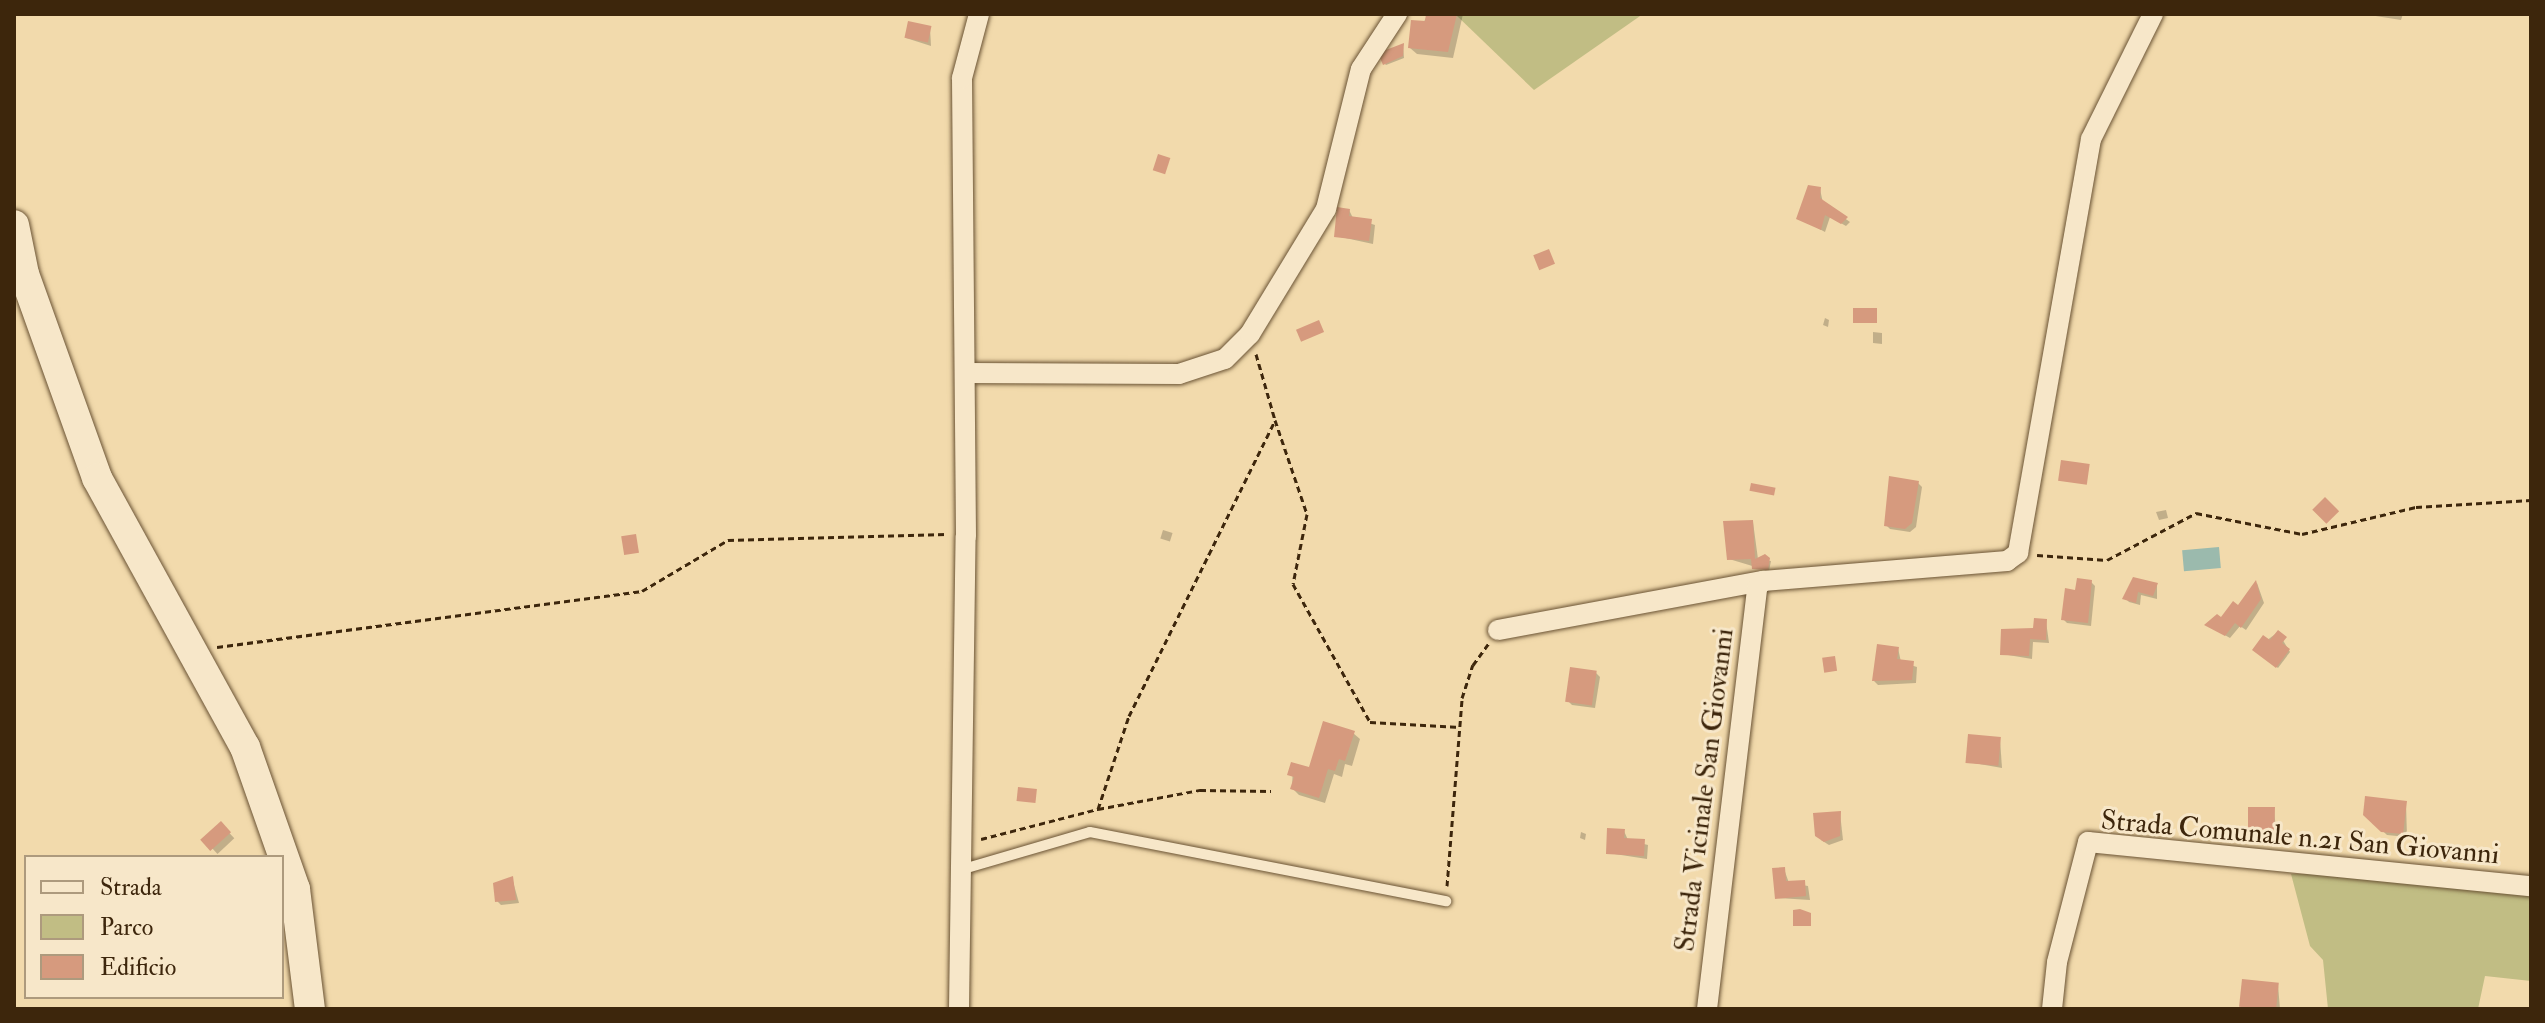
<!DOCTYPE html>
<style>
body{margin:0}
#map{position:relative;width:2545px;height:1023px;overflow:hidden;background:#f2daac;font-family:"IM FELL Double Pica",serif}
div>[style]{position:absolute}
[style*='--x']{left:calc(var(--x)*1px);top:calc(var(--y)*1px);width:calc(var(--w)*1px);rotate:calc(var(--a)*1deg)}
.green>*{inset:0;background:#c1bd84}
.water>*{inset:0;background:#9bbaad;transform-origin:0 0}
.shadow>*{inset:0;background:#0003;transform-origin:0 0}
.building>*{inset:0;background:#d69a7e;transform-origin:0 0}
.path>*{height:3px;margin-top:-1.5px;transform-origin:0;background:repeating-linear-gradient(90deg,#3d260c 0 6px,transparent 0 10px)}
.roads{filter:drop-shadow(0 0 2px #6a5334) drop-shadow(0 0 2px #6a5334)}
.lane>*{height:10px;margin:-5px;padding:0 5px;transform-origin:5px;border-radius:5px;background:#f7e7c9}
.street>*{height:20px;margin:-10px;padding:0 10px;transform-origin:10px;border-radius:10px;background:#f7e7c9}
.secondary>*{height:30px;margin:-15px;padding:0 15px;transform-origin:15px;border-radius:15px;background:#f7e7c9}
span{translate:-50% -50%;white-space:nowrap;text-align:center;line-height:1.15;-webkit-text-stroke:6px #f7e7c9;paint-order:stroke}
.street-label{font-size:28px;color:#3d260c}
.frame{position:absolute;inset:0;border:16px solid #3d260c;pointer-events:none}
.legend{position:absolute;left:24px;top:855px;width:260px;height:144px;box-sizing:border-box;background:#f7e7c9;border:2px solid #ad9a7d;margin:0;padding:10px 14px;list-style:none;font-size:24px;color:#3d260c}
.legend li{display:flex;align-items:center;gap:16px;height:40px}
.legend b{width:40px;border:2px solid #ad9a7d}
</style>
<div id="map">
<div class="green">
<i style="clip-path:polygon(1455px 14px,1643px 14px,1534px 90px)"></i>
<i style="clip-path:polygon(2291px 874px,2434px 874px,2531px 888px,2531px 981px,2485px 976px,2478px 1009px,2328px 1009px,2323px 960px,2310px 946px)"></i>
</div>
<div class="water">
<i style="left:2219px;top:547px;width:21px;height:37px;rotate:85deg"></i>
</div>
<div class="shadow">
<i style="clip-path:polygon(1428px 14px,1463px 14px,1453px 58px,1417px 54px,1410px 48px)"></i>
<i style="clip-path:polygon(2363px 14px,2403px 14px,2401px 20px)"></i>
<i style="clip-path:polygon(930px 28px,931px 46px,906px 38px)"></i>
<i style="clip-path:polygon(1403px 46px,1404px 58px,1386px 65px,1385px 64px)"></i>
<i style="clip-path:polygon(1820px 189px,1823px 203px,1850px 222px,1846px 226px,1830px 217px,1825px 232px,1799px 218px)"></i>
<i style="clip-path:polygon(1349px 210px,1353px 218px,1375px 225px,1373px 244px,1336px 236px)"></i>
<i style="clip-path:polygon(1825px 318px,1829px 320px,1828px 327px,1823px 325px)"></i>
<i style="clip-path:polygon(1873px 332px,1882px 333px,1882px 344px,1873px 343px)"></i>
<i style="clip-path:polygon(1918px 483px,1922px 487px,1916px 527px,1910px 532px,1890px 529px,1886px 525px)"></i>
<i style="clip-path:polygon(2166px 510px,2168px 518px,2159px 520px,2156px 512px)"></i>
<i style="clip-path:polygon(1753px 522px,1758px 559px,1771px 561px,1769px 571px,1729px 559px)"></i>
<i style="left:1163px;top:530px;width:10px;height:9px;rotate:17deg"></i>
<i style="clip-path:polygon(2134px 580px,2157px 585px,2157px 599px,2141px 595px,2140px 605px,2129px 602px,2125px 598px)"></i>
<i style="clip-path:polygon(2091px 582px,2095px 586px,2091px 626px,2067px 623px,2063px 619px,2077px 592px)"></i>
<i style="clip-path:polygon(2257px 583px,2264px 603px,2246px 630px,2240px 626px,2230px 638px,2207px 625px,2238px 608px)"></i>
<i style="clip-path:polygon(2046px 621px,2049px 643px,2033px 642px,2032px 659px,2002px 654px)"></i>
<i style="clip-path:polygon(2278px 632px,2290px 652px,2278px 668px,2254px 650px)"></i>
<i style="clip-path:polygon(1898px 648px,1901px 662px,1917px 667px,1916px 683px,1878px 685px,1874px 681px)"></i>
<i style="clip-path:polygon(1596px 673px,1600px 677px,1595px 708px,1572px 705px,1568px 701px)"></i>
<i style="clip-path:polygon(1353px 733px,1360px 739px,1352px 766px,1345px 764px,1342px 777px,1334px 774px,1325px 803px,1299px 795px,1292px 788px,1293px 764px,1310px 770px)"></i>
<i style="clip-path:polygon(2000px 739px,2002px 768px,1968px 762px)"></i>
<i style="clip-path:polygon(2406px 803px,2407px 837px,2387px 835px,2365px 814px)"></i>
<i style="clip-path:polygon(2274px 809px,2277px 840px,2265px 840px,2250px 829px)"></i>
<i style="clip-path:polygon(1840px 813px,1843px 840px,1829px 845px,1821px 840px)"></i>
<i style="left:220px;top:823px;width:21px;height:23px;rotate:47deg"></i>
<i style="clip-path:polygon(1624px 831px,1628px 840px,1648px 845px,1647px 859px,1608px 853px)"></i>
<i style="clip-path:polygon(1581px 832px,1586px 834px,1585px 840px,1580px 838px)"></i>
<i style="clip-path:polygon(1784px 869px,1789px 883px,1808px 886px,1810px 900px,1777px 898px)"></i>
<i style="clip-path:polygon(512px 878px,519px 903px,501px 905px,497px 901px)"></i>
<i style="clip-path:polygon(2278px 985px,2280px 1009px,2241px 1006px)"></i>
</div>
<div class="building">
<i style="clip-path:polygon(1426px 14px,1457px 14px,1448px 52px,1408px 48px,1411px 20px,1425px 21px)"></i>
<i style="left:908px;top:21px;width:24px;height:17px;rotate:12deg"></i>
<i style="clip-path:polygon(1404px 43px,1403px 56px,1383px 65px,1378px 53px)"></i>
<i style="left:1158px;top:154px;width:13px;height:17px;rotate:18deg"></i>
<i style="clip-path:polygon(1808px 185px,1821px 187px,1820px 198px,1848px 217px,1841px 224px,1825px 215px,1821px 230px,1796px 219px)"></i>
<i style="clip-path:polygon(1337px 207px,1350px 209px,1349px 216px,1372px 219px,1369px 241px,1334px 237px)"></i>
<i style="left:1549px;top:249px;width:16px;height:17px;rotate:68deg"></i>
<i style="left:1853px;top:308px;width:24px;height:15px"></i>
<i style="left:1319px;top:320px;width:13px;height:25px;rotate:67deg"></i>
<i style="left:2061px;top:460px;width:29px;height:21px;rotate:8deg"></i>
<i style="clip-path:polygon(1889px 476px,1919px 481px,1912px 523px,1905px 529px,1884px 526px)"></i>
<i style="left:1751px;top:483px;width:25px;height:8px;rotate:11deg"></i>
<i style="left:2325px;top:497px;width:20px;height:18px;rotate:45deg"></i>
<i style="clip-path:polygon(1753px 520px,1755px 559px,1765px 554px,1770px 558px,1768px 570px,1752px 569px,1751px 559px,1727px 560px,1723px 521px)"></i>
<i style="left:636px;top:534px;width:19px;height:15px;rotate:81deg"></i>
<i style="clip-path:polygon(2133px 577px,2158px 583px,2153px 596px,2138px 592px,2136px 603px,2122px 599px)"></i>
<i style="clip-path:polygon(2077px 578px,2092px 580px,2088px 623px,2061px 620px,2065px 588px,2075px 590px)"></i>
<i style="clip-path:polygon(2256px 580px,2261px 599px,2241px 628px,2235px 623px,2225px 636px,2204px 625px,2217px 614px,2221px 617px,2233px 601px,2238px 605px)"></i>
<i style="clip-path:polygon(2034px 618px,2047px 619px,2046px 640px,2030px 639px,2029px 656px,2000px 655px,2001px 629px,2033px 628px)"></i>
<i style="clip-path:polygon(2278px 630px,2287px 637px,2282px 643px,2290px 649px,2276px 668px,2252px 650px,2263px 635px,2270px 640px)"></i>
<i style="clip-path:polygon(1877px 644px,1899px 647px,1897px 659px,1914px 661px,1912px 680px,1872px 681px)"></i>
<i style="left:1835px;top:656px;width:15px;height:13px;rotate:82deg"></i>
<i style="left:1570px;top:667px;width:27px;height:35px;rotate:8deg"></i>
<i style="clip-path:polygon(1323px 721px,1355px 731px,1345px 761px,1339px 759px,1335px 771px,1328px 769px,1319px 798px,1290px 789px,1294px 777px,1287px 775px,1291px 762px,1309px 767px)"></i>
<i style="left:1968px;top:734px;width:33px;height:29px;rotate:5deg"></i>
<i style="left:1018px;top:787px;width:19px;height:14px;rotate:6deg"></i>
<i style="clip-path:polygon(2365px 796px,2407px 801px,2403px 834px,2381px 832px,2363px 815px)"></i>
<i style="clip-path:polygon(2248px 807px,2275px 807px,2274px 836px,2248px 830px)"></i>
<i style="clip-path:polygon(1841px 811px,1840px 836px,1824px 842px,1815px 836px,1813px 813px)"></i>
<i style="left:221px;top:821px;width:15px;height:28px;rotate:48deg"></i>
<i style="clip-path:polygon(1607px 828px,1625px 829px,1624px 838px,1645px 839px,1644px 856px,1606px 854px)"></i>
<i style="clip-path:polygon(1785px 867px,1786px 881px,1805px 880px,1806px 896px,1775px 899px,1772px 868px)"></i>
<i style="clip-path:polygon(513px 876px,516px 900px,495px 902px,493px 883px)"></i>
<i style="clip-path:polygon(1800px 909px,1811px 913px,1811px 926px,1793px 926px,1793px 910px)"></i>
<i style="left:2242px;top:979px;width:37px;height:28px;rotate:6deg"></i>
</div>
<div class="path">
<i style="--x:1256;--y:354;--w:69;--a:73.9"></i>
<i style="--x:2037;--y:555;--w:70;--a:4.1"></i>
<i style="--x:2107;--y:560;--w:101;--a:-27.8"></i>
<i style="--x:2196;--y:513;--w:108;--a:11.2"></i>
<i style="--x:2302;--y:534;--w:117;--a:-13.3"></i>
<i style="--x:2416;--y:507;--w:115;--a:-3.5"></i>
<i style="--x:217;--y:647;--w:429;--a:-7.5"></i>
<i style="--x:642;--y:591;--w:100;--a:-30.7"></i>
<i style="--x:728;--y:540;--w:219;--a:-1.6"></i>
<i style="--x:1098;--y:809;--w:104;--a:-10.6"></i>
<i style="--x:1200;--y:790;--w:71;--a:0.8"></i>
<i style="--x:981;--y:839;--w:121;--a:-14.4"></i>
<i style="--x:1098;--y:809;--w:98;--a:-71.6"></i>
<i style="--x:1129;--y:716;--w:330;--a:-63.7"></i>
<i style="--x:1275;--y:420;--w:99;--a:71.2"></i>
<i style="--x:1307;--y:514;--w:71;--a:101.3"></i>
<i style="--x:1293;--y:584;--w:158;--a:60.8"></i>
<i style="--x:1370;--y:722;--w:90;--a:3.2"></i>
<i style="--x:1447;--y:886;--w:189;--a:-85.4"></i>
<i style="--x:1462;--y:698;--w:35;--a:-72"></i>
<i style="--x:1473;--y:665;--w:26;--a:-54"></i>
</div>
<div class="roads">
<div class="lane">
<i style="--x:960;--y:870;--w:135;--a:-16.3"></i>
<i style="--x:1090;--y:832;--w:363;--a:11"></i>
</div>
<div class="street">
<i style="--x:966;--y:373;--w:213;--a:0.3"></i>
<i style="--x:1179;--y:374;--w:48;--a:-18.1"></i>
<i style="--x:1225;--y:359;--w:35;--a:-45"></i>
<i style="--x:1250;--y:334;--w:146;--a:-58.7"></i>
<i style="--x:1326;--y:209;--w:144;--a:-76"></i>
<i style="--x:1361;--y:69;--w:66;--a:-56.8"></i>
<i style="--x:1498;--y:630;--w:269;--a:-10.5"></i>
<i style="--x:1763;--y:581;--w:245;--a:-4.7"></i>
<i style="--x:2007;--y:561;--w:14;--a:-36"></i>
<i style="--x:2018;--y:553;--w:420;--a:-80"></i>
<i style="--x:2091;--y:139;--w:140;--a:-63.6"></i>
<i style="--x:959;--y:1009;--w:473;--a:-89.2"></i>
<i style="--x:966;--y:536;--w:458;--a:-90.5"></i>
<i style="--x:962;--y:78;--w:66;--a:-75.1"></i>
<i style="--x:1707;--y:1009;--w:425;--a:-83.2"></i>
<i style="--x:1757;--y:587;--w:8;--a:-45"></i>
<i style="--x:2052;--y:1009;--w:47;--a:-83.9"></i>
<i style="--x:2057;--y:962;--w:124;--a:-75.5"></i>
<i style="--x:2088;--y:842;--w:445;--a:5.7"></i>
</div>
<div class="secondary">
<i style="--x:14;--y:225;--w:50;--a:78.5"></i>
<i style="--x:24;--y:274;--w:217;--a:70.3"></i>
<i style="--x:97;--y:478;--w:307;--a:61.2"></i>
<i style="--x:245;--y:747;--w:151;--a:70.6"></i>
<i style="--x:295;--y:889;--w:121;--a:82.9"></i>
</div>
</div>
<div class="street-label">
<span style="left:1705px;top:790px;rotate:-83deg">Strada Vicinale San Giovanni</span>
<span style="left:2300px;top:838px;rotate:5deg">Strada Comunale n.21 San Giovanni</span>
</div>
<div class="frame"></div>
<ul class="legend">
<li><b style="height:10px;background:#f7e7c9"></b>Strada</li>
<li><b style="height:22px;background:#c1bd84"></b>Parco</li>
<li><b style="height:22px;background:#d69a7e"></b>Edificio</li>
</ul>
</div>
